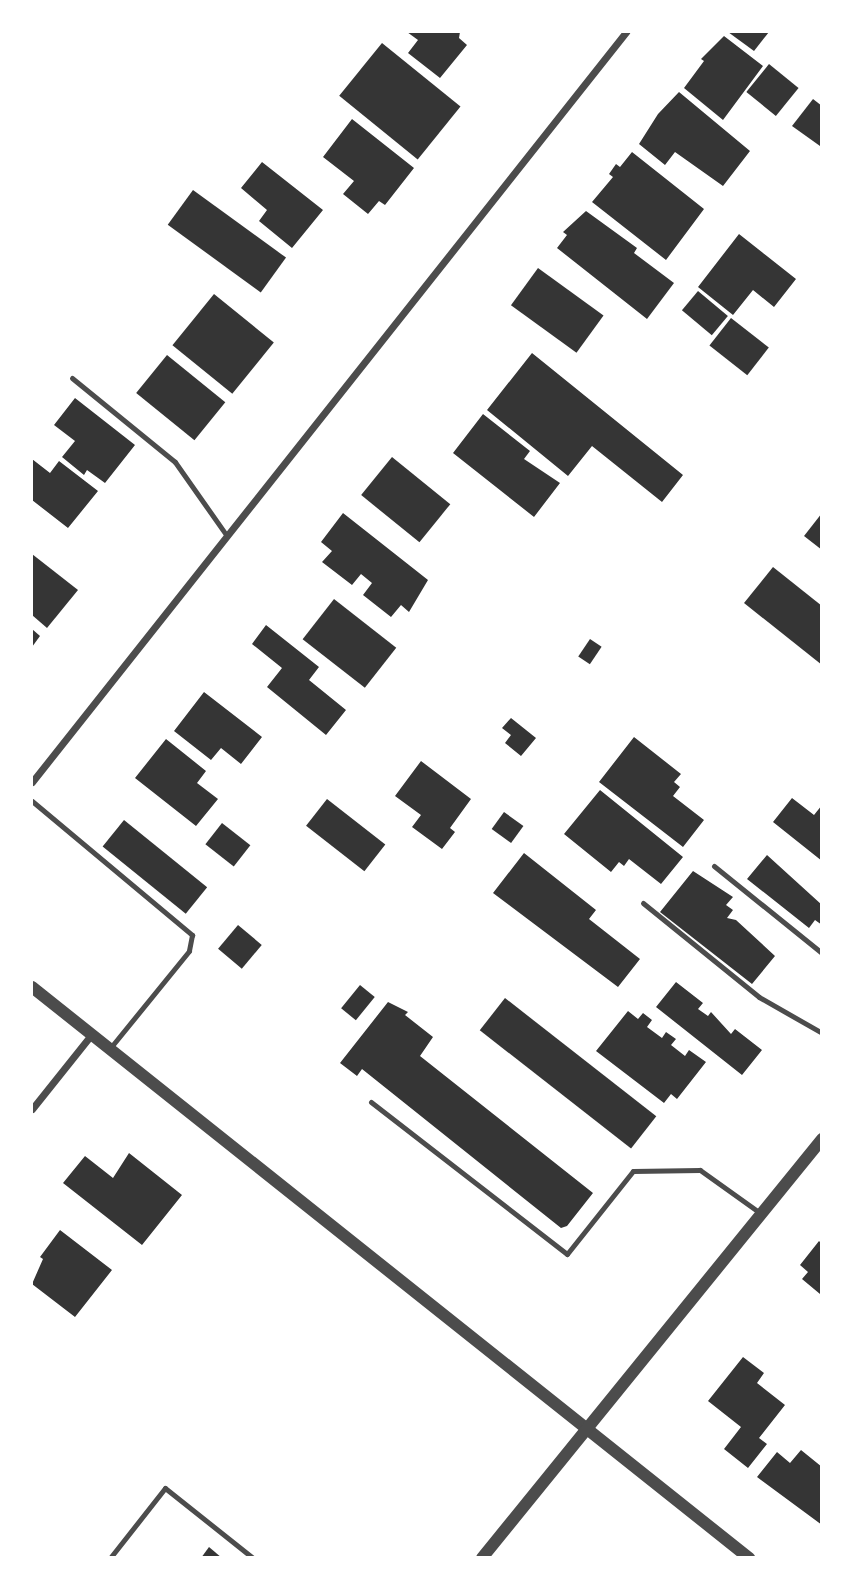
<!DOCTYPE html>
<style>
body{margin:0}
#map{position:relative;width:853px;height:1589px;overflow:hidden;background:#fff;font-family:"Playfair Display",serif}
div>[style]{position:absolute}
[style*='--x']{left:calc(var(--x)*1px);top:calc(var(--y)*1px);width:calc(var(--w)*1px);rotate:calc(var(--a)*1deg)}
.building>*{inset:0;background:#353535;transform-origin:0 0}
.service>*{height:5px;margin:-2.5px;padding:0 2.5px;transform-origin:2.5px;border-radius:2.5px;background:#4c4c4c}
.minor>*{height:7px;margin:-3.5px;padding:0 3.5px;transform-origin:3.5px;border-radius:3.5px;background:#4c4c4c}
.tertiary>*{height:12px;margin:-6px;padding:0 6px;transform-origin:6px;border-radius:6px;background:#4c4c4c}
span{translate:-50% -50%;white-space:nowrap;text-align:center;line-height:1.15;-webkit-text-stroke:5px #fff;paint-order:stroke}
.frame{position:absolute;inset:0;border:33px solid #fff;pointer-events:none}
</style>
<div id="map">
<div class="building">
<i style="clip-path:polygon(407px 32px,460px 32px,459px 38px,467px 45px,440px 78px,408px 53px,418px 40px)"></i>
<i style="clip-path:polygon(728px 32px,769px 32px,754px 51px)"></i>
<i style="clip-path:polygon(724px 36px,763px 66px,723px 120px,684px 88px,704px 61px,701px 59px)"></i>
<i style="left:382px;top:43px;width:101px;height:68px;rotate:39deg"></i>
<i style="left:769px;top:64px;width:38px;height:36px;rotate:39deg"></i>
<i style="clip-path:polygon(679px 92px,750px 151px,723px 186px,675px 152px,665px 165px,639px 144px,658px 114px)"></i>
<i style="clip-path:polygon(813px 99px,822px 106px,820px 146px,792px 126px)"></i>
<i style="clip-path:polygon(352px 119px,414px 168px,385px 205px,379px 201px,368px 214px,343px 194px,354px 181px,323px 157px)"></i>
<i style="clip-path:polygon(632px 152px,704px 209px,666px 260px,592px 202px,613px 177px,609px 174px,616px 164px,620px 167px)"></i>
<i style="clip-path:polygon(262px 162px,323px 210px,292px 248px,259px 221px,267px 210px,241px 188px)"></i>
<i style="left:193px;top:190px;width:115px;height:43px;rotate:36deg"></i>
<i style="clip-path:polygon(586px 211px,637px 248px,634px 253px,674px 283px,647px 319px,557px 248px,567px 235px,563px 232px)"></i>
<i style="clip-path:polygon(739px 234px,796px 279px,774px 307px,753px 290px,733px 315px,698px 287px)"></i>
<i style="left:538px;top:268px;width:81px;height:46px;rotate:36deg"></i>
<i style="left:698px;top:291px;width:39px;height:25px;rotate:40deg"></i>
<i style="left:214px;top:294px;width:77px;height:66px;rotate:39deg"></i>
<i style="left:731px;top:318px;width:48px;height:35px;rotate:38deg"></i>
<i style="clip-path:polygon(532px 353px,683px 475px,662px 502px,592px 446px,568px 476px,487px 410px)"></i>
<i style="left:167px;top:355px;width:75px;height:49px;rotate:39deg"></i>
<i style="clip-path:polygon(75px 398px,135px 445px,105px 483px,87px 470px,84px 475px,62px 457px,75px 441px,54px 425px)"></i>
<i style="clip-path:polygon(483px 414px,530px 451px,524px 459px,560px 483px,534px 517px,453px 453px)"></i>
<i style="left:392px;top:457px;width:75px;height:49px;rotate:39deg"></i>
<i style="clip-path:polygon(32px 459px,50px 473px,59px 461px,98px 491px,68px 528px,32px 500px)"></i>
<i style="clip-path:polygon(343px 513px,428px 580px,409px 612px,401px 605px,391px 617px,363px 595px,372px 583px,361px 574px,352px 585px,322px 562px,332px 551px,321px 542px)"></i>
<i style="clip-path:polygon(822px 513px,822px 550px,804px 536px)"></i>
<i style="clip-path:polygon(32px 554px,78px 590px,47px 628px,32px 615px)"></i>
<i style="clip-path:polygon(773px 567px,822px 606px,822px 665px,744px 603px)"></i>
<i style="left:334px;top:599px;width:79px;height:51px;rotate:38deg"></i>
<i style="clip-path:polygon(266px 625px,319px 667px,309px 680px,346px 710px,326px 735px,267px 687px,282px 668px,252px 644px)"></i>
<i style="clip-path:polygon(32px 629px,40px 636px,32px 647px)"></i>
<i style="left:590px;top:639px;width:14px;height:21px;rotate:34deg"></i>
<i style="clip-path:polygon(204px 692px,262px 737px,241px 764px,221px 748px,211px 760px,174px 731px)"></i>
<i style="clip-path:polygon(511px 718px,536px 738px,521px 756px,505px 743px,511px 735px,502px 728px)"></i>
<i style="clip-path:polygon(634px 737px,681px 774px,674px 782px,680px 787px,673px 796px,704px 820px,683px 847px,599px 782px)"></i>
<i style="clip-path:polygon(166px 739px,206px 771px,197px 783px,218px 799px,196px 826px,135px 778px)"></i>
<i style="clip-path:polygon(421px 761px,471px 799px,450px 828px,455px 832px,442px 849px,412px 827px,421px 815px,395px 796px)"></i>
<i style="clip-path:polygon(600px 790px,683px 857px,661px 884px,629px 859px,624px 866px,619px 862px,611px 872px,564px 834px)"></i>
<i style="clip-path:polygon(792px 798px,814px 815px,822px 805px,822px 861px,773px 822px)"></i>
<i style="left:327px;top:799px;width:74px;height:34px;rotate:38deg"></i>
<i style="left:504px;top:812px;width:24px;height:21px;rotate:36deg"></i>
<i style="left:124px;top:820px;width:107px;height:34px;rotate:39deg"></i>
<i style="left:222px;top:823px;width:36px;height:27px;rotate:38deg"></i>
<i style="clip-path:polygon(524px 853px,596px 910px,589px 919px,640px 959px,618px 987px,493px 893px)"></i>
<i style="clip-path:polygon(767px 855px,822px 905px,822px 925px,815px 920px,809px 928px,747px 879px)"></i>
<i style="clip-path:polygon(693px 871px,733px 897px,726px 905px,733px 910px,727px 918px,736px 920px,775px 956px,752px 984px,660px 912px)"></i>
<i style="left:238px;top:925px;width:31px;height:31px;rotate:40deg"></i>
<i style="clip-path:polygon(676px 982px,703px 1003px,698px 1009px,708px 1016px,711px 1012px,731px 1034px,735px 1029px,762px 1050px,742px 1075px,656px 1007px)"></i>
<i style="left:360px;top:985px;width:19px;height:30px;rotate:39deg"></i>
<i style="left:505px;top:998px;width:192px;height:41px;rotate:38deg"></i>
<i style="clip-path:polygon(388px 1002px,408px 1012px,405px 1015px,433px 1037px,420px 1056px,593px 1193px,567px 1226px,561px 1228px,362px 1069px,357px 1076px,340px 1063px)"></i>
<i style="clip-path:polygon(628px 1011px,638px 1019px,643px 1013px,652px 1020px,647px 1027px,662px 1038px,666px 1032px,676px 1039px,671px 1045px,685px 1056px,689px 1050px,706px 1062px,677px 1099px,671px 1094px,664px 1103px,596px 1051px)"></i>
<i style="clip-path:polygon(129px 1153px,182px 1195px,142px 1245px,63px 1183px,85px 1156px,113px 1178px)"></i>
<i style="clip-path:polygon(60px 1230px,112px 1270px,75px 1317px,32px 1284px,43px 1259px,40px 1257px)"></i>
<i style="clip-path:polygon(819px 1241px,822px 1244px,820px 1294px,802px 1279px,808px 1272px,800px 1265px)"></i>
<i style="clip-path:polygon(743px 1357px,764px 1373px,757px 1383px,785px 1405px,759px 1438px,767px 1444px,748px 1468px,724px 1449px,741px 1427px,708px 1401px)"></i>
<i style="clip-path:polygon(801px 1450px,822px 1467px,822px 1525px,757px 1477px,777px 1452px,790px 1463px)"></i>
<i style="clip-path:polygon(209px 1547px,222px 1558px,201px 1558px)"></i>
</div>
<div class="service">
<i style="--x:72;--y:378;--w:133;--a:39.2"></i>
<i style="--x:175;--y:462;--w:90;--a:54.9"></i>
<i style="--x:32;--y:801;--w:209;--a:39.9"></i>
<i style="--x:192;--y:935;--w:16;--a:101"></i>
<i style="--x:189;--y:951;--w:124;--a:129.1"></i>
<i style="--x:714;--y:866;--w:139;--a:38.9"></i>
<i style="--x:643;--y:903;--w:149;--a:39"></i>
<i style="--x:759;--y:997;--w:73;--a:29.7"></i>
<i style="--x:371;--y:1102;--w:248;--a:37.8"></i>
<i style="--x:567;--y:1254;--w:106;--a:-51.5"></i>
<i style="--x:633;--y:1171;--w:67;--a:-0.9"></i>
<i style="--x:700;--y:1170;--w:74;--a:35.6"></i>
<i style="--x:110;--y:1558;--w:89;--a:-51.8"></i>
<i style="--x:165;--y:1488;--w:112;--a:38.5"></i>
</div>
<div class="minor">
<i style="--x:32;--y:782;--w:957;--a:-51.62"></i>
<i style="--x:32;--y:1109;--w:95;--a:-51.4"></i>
</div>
<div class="tertiary">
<i style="--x:32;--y:987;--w:917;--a:38.53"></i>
<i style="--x:482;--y:1558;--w:540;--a:-50.94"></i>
</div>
<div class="frame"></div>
</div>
